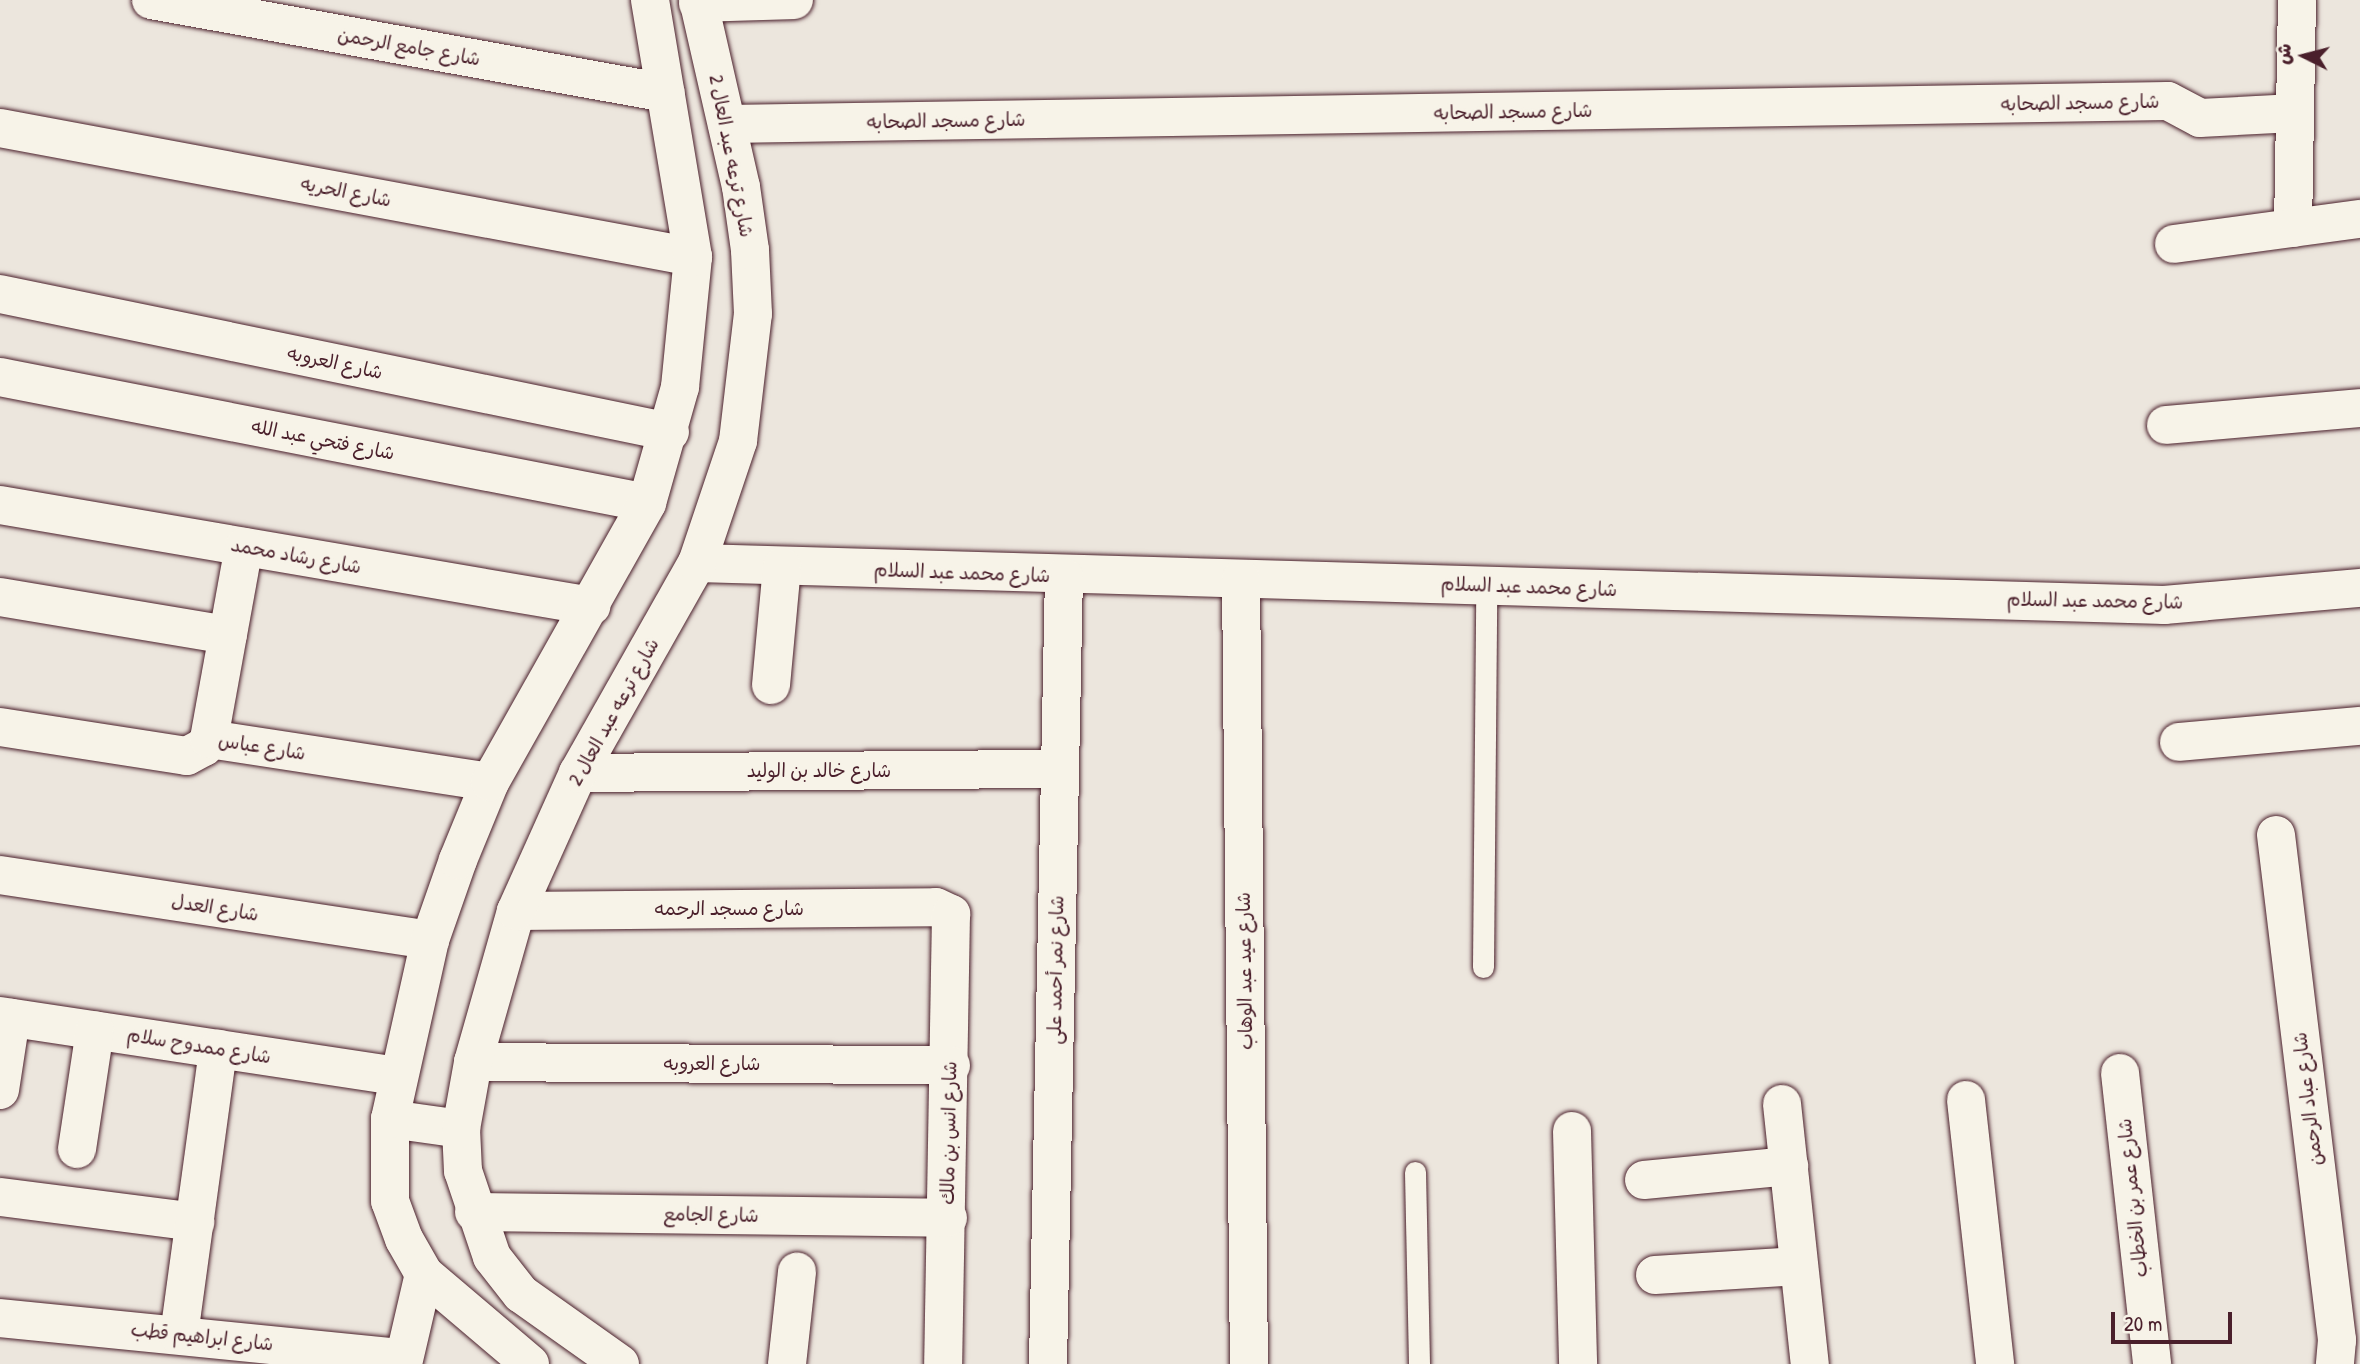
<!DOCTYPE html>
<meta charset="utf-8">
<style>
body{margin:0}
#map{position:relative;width:2360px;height:1364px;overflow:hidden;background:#ece6dd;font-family:"Patrick Hand","Playpen Sans Arabic",sans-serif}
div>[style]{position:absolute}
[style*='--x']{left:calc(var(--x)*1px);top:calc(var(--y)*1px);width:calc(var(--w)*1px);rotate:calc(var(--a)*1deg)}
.roads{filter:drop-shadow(0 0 2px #4a1f2b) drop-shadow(0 0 2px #4a1f2b)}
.lane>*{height:21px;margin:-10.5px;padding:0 10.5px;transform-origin:10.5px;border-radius:10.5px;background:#f7f3e8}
.street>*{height:38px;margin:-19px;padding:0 19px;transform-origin:19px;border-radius:19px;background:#f7f3e8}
.secondary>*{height:38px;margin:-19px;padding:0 19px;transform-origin:19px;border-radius:19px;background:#f7f3e8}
span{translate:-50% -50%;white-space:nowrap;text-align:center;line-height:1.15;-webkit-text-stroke:5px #f7f3e8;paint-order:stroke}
.street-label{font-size:19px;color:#4a1f2b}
.north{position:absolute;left:2269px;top:21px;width:70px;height:70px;-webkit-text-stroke:5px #f7f3e8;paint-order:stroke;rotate:276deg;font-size:19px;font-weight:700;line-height:28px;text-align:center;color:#4a1f2b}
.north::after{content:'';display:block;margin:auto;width:24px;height:32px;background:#4a1f2b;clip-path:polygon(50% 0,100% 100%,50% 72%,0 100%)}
.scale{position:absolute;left:2111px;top:1312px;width:121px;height:32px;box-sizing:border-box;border:4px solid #4a1f2b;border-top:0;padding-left:9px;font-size:21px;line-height:24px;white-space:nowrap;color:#4a1f2b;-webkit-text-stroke:5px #f7f3e8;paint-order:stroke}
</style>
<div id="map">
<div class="roads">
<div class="lane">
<i style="--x:1483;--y:967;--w:381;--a:-89.5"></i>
<i style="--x:1415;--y:1172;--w:192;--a:88.8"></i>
</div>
<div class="street">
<i style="--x:151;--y:0;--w:523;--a:10.24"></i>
<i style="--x:698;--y:3;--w:96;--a:-1.8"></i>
<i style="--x:727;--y:124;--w:1441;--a:-0.91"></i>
<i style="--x:2168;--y:101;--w:36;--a:28"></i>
<i style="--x:2200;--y:118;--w:95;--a:-3"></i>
<i style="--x:0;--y:128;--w:705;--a:10.54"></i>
<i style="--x:2293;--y:228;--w:228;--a:-89"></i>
<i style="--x:2174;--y:244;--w:188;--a:-7.7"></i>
<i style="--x:0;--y:294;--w:684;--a:11.64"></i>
<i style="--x:0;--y:377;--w:659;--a:11.02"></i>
<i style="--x:2166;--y:425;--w:195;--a:-5"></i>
<i style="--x:0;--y:505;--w:600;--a:9.7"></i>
<i style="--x:697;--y:563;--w:1468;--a:1.64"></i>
<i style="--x:2164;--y:605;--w:197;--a:-5"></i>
<i style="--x:1241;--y:579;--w:785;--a:89.42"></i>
<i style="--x:0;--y:597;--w:231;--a:9.5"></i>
<i style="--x:771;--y:685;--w:119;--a:-84.7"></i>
<i style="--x:0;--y:727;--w:189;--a:8.8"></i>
<i style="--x:187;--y:756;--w:19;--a:-28"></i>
<i style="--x:204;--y:747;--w:9;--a:-58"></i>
<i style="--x:209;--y:739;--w:284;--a:8.7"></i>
<i style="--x:209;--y:739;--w:195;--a:-79.7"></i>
<i style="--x:2179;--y:742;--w:182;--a:-5.1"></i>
<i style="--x:578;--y:773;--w:482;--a:-0.5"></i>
<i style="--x:2276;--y:835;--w:509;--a:83.11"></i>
<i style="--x:2337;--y:1340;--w:24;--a:95"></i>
<i style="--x:0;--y:875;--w:435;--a:8.6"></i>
<i style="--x:516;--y:911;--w:420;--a:-0.5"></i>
<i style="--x:936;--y:907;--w:17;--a:25"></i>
<i style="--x:951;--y:914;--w:450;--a:91"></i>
<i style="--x:0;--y:1016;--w:402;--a:8.6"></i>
<i style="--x:473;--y:1062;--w:478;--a:0.4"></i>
<i style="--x:2120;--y:1073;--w:293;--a:83.7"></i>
<i style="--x:0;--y:1090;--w:73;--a:-81.3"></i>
<i style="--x:1966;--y:1100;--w:266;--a:83.7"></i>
<i style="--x:1782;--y:1104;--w:262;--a:83.9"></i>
<i style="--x:1572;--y:1131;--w:233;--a:88.5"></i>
<i style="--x:77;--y:1149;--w:120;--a:-81.4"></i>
<i style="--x:1644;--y:1180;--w:146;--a:-5.5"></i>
<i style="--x:0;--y:1197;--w:197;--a:7.3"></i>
<i style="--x:474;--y:1212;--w:474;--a:0.7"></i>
<i style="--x:1655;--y:1275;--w:144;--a:-3.6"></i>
<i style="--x:0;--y:1318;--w:405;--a:5.7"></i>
<i style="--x:179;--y:1335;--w:289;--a:-82.2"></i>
<i style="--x:403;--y:1364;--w:92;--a:-76.9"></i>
<i style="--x:787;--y:1364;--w:93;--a:-83.8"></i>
<i style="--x:1048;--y:1364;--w:787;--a:-88.84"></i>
</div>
<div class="secondary">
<i style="--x:390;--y:1119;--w:72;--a:8"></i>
<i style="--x:530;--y:1364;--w:139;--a:-139.7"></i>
<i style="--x:424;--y:1274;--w:40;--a:-119.7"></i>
<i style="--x:404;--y:1239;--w:40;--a:-110.2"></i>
<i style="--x:390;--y:1201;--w:82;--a:-90"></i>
<i style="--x:390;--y:1119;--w:183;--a:-77.4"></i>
<i style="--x:430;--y:940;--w:85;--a:-70.7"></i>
<i style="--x:458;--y:860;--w:84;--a:-67.7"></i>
<i style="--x:490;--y:782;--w:320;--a:-60.6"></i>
<i style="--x:647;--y:503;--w:121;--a:-74.1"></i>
<i style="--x:680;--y:387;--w:131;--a:-84.3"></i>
<i style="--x:693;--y:257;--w:261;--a:-99.5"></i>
<i style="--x:620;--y:1364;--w:121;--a:-144.7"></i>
<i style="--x:521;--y:1294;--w:47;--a:-128.1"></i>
<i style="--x:492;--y:1257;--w:91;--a:-108.6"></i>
<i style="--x:463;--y:1171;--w:42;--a:-92.7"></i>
<i style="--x:461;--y:1129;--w:68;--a:-79.8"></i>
<i style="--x:473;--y:1062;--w:157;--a:-74.1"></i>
<i style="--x:516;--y:911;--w:151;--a:-65.8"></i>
<i style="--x:578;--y:773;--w:241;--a:-60.5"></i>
<i style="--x:697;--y:563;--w:129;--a:-71.4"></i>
<i style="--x:738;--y:441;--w:128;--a:-83.3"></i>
<i style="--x:753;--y:314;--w:64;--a:-92.7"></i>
<i style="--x:750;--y:250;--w:64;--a:-98.1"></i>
<i style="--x:741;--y:187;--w:192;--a:-102.9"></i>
</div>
</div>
<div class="street-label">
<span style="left:409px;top:47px;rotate:10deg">شارع جامع الرحمن</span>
<span style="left:2080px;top:103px;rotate:-1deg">شارع مسجد الصحابه</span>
<span style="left:1513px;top:112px;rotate:-1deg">شارع مسجد الصحابه</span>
<span style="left:946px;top:121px;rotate:-1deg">شارع مسجد الصحابه</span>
<span style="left:731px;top:156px;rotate:79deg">شارع ترعه عبد العال 2</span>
<span style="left:346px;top:192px;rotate:11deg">شارع الحريه</span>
<span style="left:335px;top:363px;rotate:12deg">شارع العروبه</span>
<span style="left:323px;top:440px;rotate:11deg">شارع فتحي عبد الله</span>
<span style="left:296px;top:556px;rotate:10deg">شارع رشاد محمد</span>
<span style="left:962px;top:573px;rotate:2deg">شارع محمد عبد السلام</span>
<span style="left:1529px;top:587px;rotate:2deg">شارع محمد عبد السلام</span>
<span style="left:2095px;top:601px;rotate:1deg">شارع محمد عبد السلام</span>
<span style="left:614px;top:712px;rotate:-61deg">شارع ترعه عبد العال 2</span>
<span style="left:262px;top:747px;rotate:9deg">شارع عباس</span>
<span style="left:819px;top:771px">شارع خالد بن الوليد</span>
<span style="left:215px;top:908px;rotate:9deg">شارع العدل</span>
<span style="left:729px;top:909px">شارع مسجد الرحمه</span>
<span style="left:1056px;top:970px;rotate:-89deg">شارع نمر أحمد على</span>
<span style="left:1245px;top:971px;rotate:-91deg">شارع عيد عبد الوهاب</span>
<span style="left:199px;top:1046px;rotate:9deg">شارع ممدوح سلام</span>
<span style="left:712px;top:1064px">شارع العروبه</span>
<span style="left:2308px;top:1099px;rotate:-97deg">شارع عباد الرحمن</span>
<span style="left:949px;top:1133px;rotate:-89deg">شارع انس بن مالك</span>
<span style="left:2133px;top:1198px;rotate:-96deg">شارع عمر بن الخطاب</span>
<span style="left:711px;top:1215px;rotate:1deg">شارع الجامع</span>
<span style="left:202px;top:1337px;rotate:6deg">شارع ابراهيم قطب</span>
</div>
<div class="north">ش</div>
<div class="scale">20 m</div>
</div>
